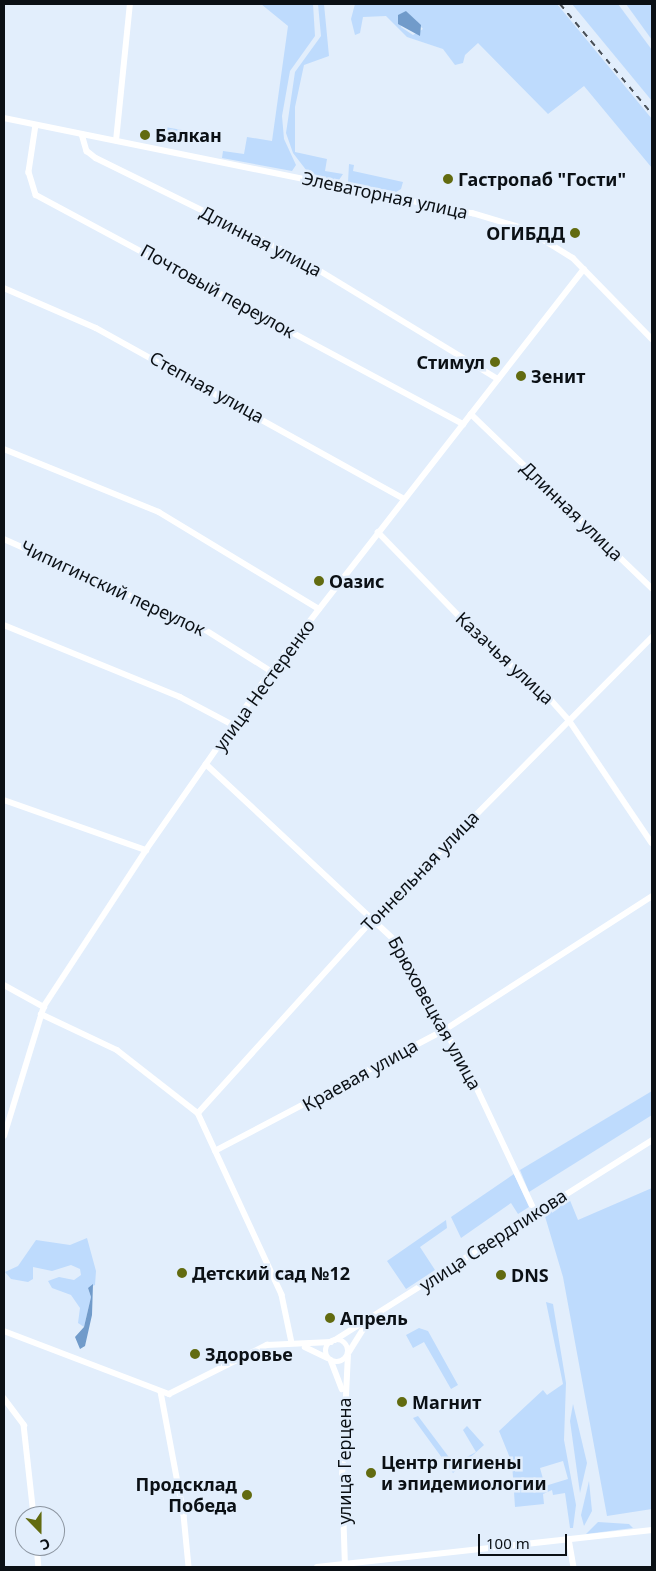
<!DOCTYPE html>
<meta charset="utf-8">
<style>
body{margin:0}
#map{position:relative;width:656px;height:1571px;overflow:hidden;background:#e2eefc;font-family:"Noto Sans",sans-serif}
div>[style]{position:absolute}
[style*='--x']{left:calc(var(--x)*1px);top:calc(var(--y)*1px);width:calc(var(--w)*1px);rotate:calc(var(--a)*1deg)}
.green>*{inset:0;background:#bedbfd;transform-origin:0 0}
.water>*{inset:0;background:#719bca}
.minor>*{height:5.5px;margin:-2.75px;padding:0 2.75px;transform-origin:2.75px;border-radius:2.75px;background:#fff}
.minor>.ring{margin:-2.75px;padding:0;box-sizing:content-box;background:none;border:5.5px solid #fff;border-radius:50%}
.rail>*{height:2px;margin-top:-1px;transform-origin:0;background:repeating-linear-gradient(90deg,#495058 0 6px,transparent 0 12px)}
.dots>*{width:14px;height:14px;translate:-50% -50%;box-sizing:border-box;border:2px solid #e2eefc;border-radius:50%}
span{translate:-50% -50%;white-space:nowrap;text-align:center;line-height:1.15;-webkit-text-stroke:5px #e2eefc;paint-order:stroke}
.poi-label{font-size:18px;color:#0b1015;font-weight:700}
.left{translate:0 -50%;text-align:left}
.right{translate:-100% -50%;text-align:right}
.street-label{font-size:18px;color:#0b1015}
.frame{position:absolute;inset:0;border:5px solid #0b1015;pointer-events:none}
.north{position:absolute;left:15px;top:1506px;width:50px;height:50px;box-sizing:border-box;background:#e2eefc;border:1px solid #8c95a0;border-radius:50%;rotate:158deg;font-size:14px;font-weight:700;line-height:20px;text-align:center;color:#0b1015}
.north::after{content:'';display:block;margin:auto;width:18px;height:22px;background:#626b10;clip-path:polygon(50% 0,100% 100%,50% 72%,0 100%)}
.scale{position:absolute;left:478px;top:1534px;width:89px;height:22px;box-sizing:border-box;border:2px solid #0b1015;border-top:0;padding-left:6px;font-size:15px;line-height:18px;white-space:nowrap;color:#0b1015;-webkit-text-stroke:4px #e2eefc;paint-order:stroke}
</style>
<div id="map">
<div class="green">
<i style="clip-path:polygon(261px 4px,313px 4px,315px 36px,290px 71px,282px 116px,284px 139px,296px 165px,292px 171px,222px 158px,223px 151px,244px 154px,247px 137px,272px 141px,288px 26px)"></i>
<i style="clip-path:polygon(318px 4px,324px 4px,329px 56px,304px 65px,295px 107px,295px 152px,327px 159px,325px 171px,343px 174px,339px 180px,310px 175px,293px 153px,286px 133px,295px 72px,321px 36px)"></i>
<i style="clip-path:polygon(evenodd,355px 4px,557px 4px,652px 119px,652px 168px,584px 86px,548px 114px,478px 43px,465px 55px,463px 63px,455px 65px,443px 49px,407px 37px,386px 16px,363px 17px,360px 33px,355px 35px,351px 19px,355px 4px,406px 11px,423px 29px,413px 35px,401px 27px,406px 11px)"></i>
<i style="clip-path:polygon(572px 4px,618px 4px,652px 50px,652px 101px)"></i>
<i style="clip-path:polygon(626px 4px,652px 4px,652px 40px)"></i>
<i style="left:165px;top:127px;width:29px;height:9px;rotate:10deg"></i>
<i style="clip-path:polygon(349px 164px,354px 165px,353px 171px,403px 182px,401px 189px,396px 192px,348px 182px)"></i>
<i style="clip-path:polygon(652px 1091px,652px 1115px,529px 1192px,520px 1170px)"></i>
<i style="clip-path:polygon(514px 1174px,529px 1207px,518px 1214px,511px 1203px,461px 1238px,451px 1217px)"></i>
<i style="clip-path:polygon(652px 1188px,652px 1509px,607px 1516px,563px 1277px,544px 1213px,569px 1198px,578px 1220px)"></i>
<i style="clip-path:polygon(446px 1220px,447px 1228px,420px 1247px,435px 1270px,406px 1289px,387px 1261px)"></i>
<i style="clip-path:polygon(87px 1238px,96px 1271px,95px 1285px,88px 1288px,91px 1297px,84px 1327px,78px 1323px,80px 1308px,71px 1295px,52px 1288px,48px 1281px,59px 1277px,74px 1280px,81px 1275px,80px 1269px,71px 1265px,52px 1271px,33px 1267px,33px 1279px,28px 1282px,11px 1279px,5px 1272px,18px 1266px,36px 1240px,70px 1245px)"></i>
<i style="clip-path:polygon(evenodd,546px 1302px,553px 1304px,566px 1383px,564px 1440px,576px 1505px,573px 1528px,570px 1528px,565px 1493px,553px 1495px,552px 1490px,543px 1494px,544px 1504px,515px 1507px,512px 1463px,499px 1431px,543px 1390px,547px 1395px,563px 1384px,546px 1302px,563px 1461px,568px 1479px,545px 1486px,540px 1468px,563px 1461px)"></i>
<i style="clip-path:polygon(419px 1328px,428px 1331px,458px 1385px,451px 1389px,424px 1342px,413px 1348px,406px 1335px)"></i>
<i style="clip-path:polygon(573px 1404px,587px 1463px,580px 1493px,570px 1421px)"></i>
<i style="clip-path:polygon(418px 1416px,454px 1464px,476px 1452px,463px 1430px,467px 1426px,484px 1445px,453px 1473px,413px 1418px)"></i>
<i style="clip-path:polygon(589px 1481px,592px 1511px,584px 1526px,581px 1515px)"></i>
<i style="clip-path:polygon(598px 1522px,629px 1524px,633px 1528px,586px 1534px)"></i>
</div>
<div class="water">
<i style="clip-path:polygon(406px 11px,421px 25px,420px 36px,398px 24px,398px 15px)"></i>
<i style="clip-path:polygon(93px 1284px,92px 1315px,85px 1346px,80px 1349px,75px 1337px,84px 1327px,91px 1297px,88px 1288px)"></i>
</div>
<div class="minor">
<i style="--x:4;--y:118;--w:478;--a:11.5"></i>
<i style="--x:472;--y:213;--w:56;--a:16.5"></i>
<i style="--x:526;--y:229;--w:55;--a:31.7"></i>
<i style="--x:573;--y:258;--w:113;--a:45.7"></i>
<i style="--x:36;--y:125;--w:48;--a:98.5"></i>
<i style="--x:29;--y:172;--w:24;--a:73"></i>
<i style="--x:36;--y:195;--w:485;--a:28.2"></i>
<i style="--x:82;--y:134;--w:18;--a:74"></i>
<i style="--x:87;--y:151;--w:11;--a:38"></i>
<i style="--x:96;--y:158;--w:226;--a:26.2"></i>
<i style="--x:299;--y:258;--w:233;--a:31.3"></i>
<i style="--x:116;--y:141;--w:138;--a:-84.2"></i>
<i style="--x:4;--y:288;--w:100;--a:23.5"></i>
<i style="--x:96;--y:328;--w:352;--a:29"></i>
<i style="--x:471;--y:414;--w:251;--a:43.9"></i>
<i style="--x:4;--y:449;--w:167;--a:22.1"></i>
<i style="--x:159;--y:512;--w:187;--a:31.2"></i>
<i style="--x:378;--y:532;--w:170;--a:46"></i>
<i style="--x:496;--y:654;--w:51;--a:36.2"></i>
<i style="--x:537;--y:684;--w:48;--a:48.4"></i>
<i style="--x:569;--y:720;--w:148;--a:56"></i>
<i style="--x:4;--y:539;--w:216;--a:24.1"></i>
<i style="--x:201;--y:627;--w:83;--a:32.2"></i>
<i style="--x:4;--y:625;--w:190;--a:22.2"></i>
<i style="--x:180;--y:697;--w:60;--a:27.8"></i>
<i style="--x:206;--y:764;--w:262;--a:43"></i>
<i style="--x:398;--y:943;--w:167;--a:61.4"></i>
<i style="--x:478;--y:1090;--w:134;--a:64.8"></i>
<i style="--x:4;--y:800;--w:151;--a:19.4"></i>
<i style="--x:4;--y:985;--w:46;--a:28.8"></i>
<i style="--x:41;--y:1014;--w:84;--a:25.3"></i>
<i style="--x:117;--y:1050;--w:103;--a:37.9"></i>
<i style="--x:198;--y:1113;--w:200;--a:65.2"></i>
<i style="--x:282;--y:1295;--w:49;--a:78.2"></i>
<i style="--x:198;--y:1113;--w:264;--a:-47.9"></i>
<i style="--x:375;--y:917;--w:394;--a:-45.3"></i>
<i style="--x:4;--y:1136;--w:136;--a:-72.9"></i>
<i style="--x:44;--y:1006;--w:186;--a:-56.8"></i>
<i style="--x:146;--y:850;--w:218;--a:-55.1"></i>
<i style="--x:271;--y:671;--w:509;--a:-52.1"></i>
<i style="--x:215;--y:1151;--w:261;--a:-27.8"></i>
<i style="--x:446;--y:1029;--w:245;--a:-32.8"></i>
<i style="--x:4;--y:1331;--w:177;--a:20.9"></i>
<i style="--x:169;--y:1394;--w:110;--a:-26.6"></i>
<i style="--x:267;--y:1345;--w:64;--a:-2.7"></i>
<i class="ring" style="left:326px;top:1340px;width:16.5px;height:16.5px"></i>
<i style="--x:335;--y:1340;--w:375;--a:-32.2"></i>
<i style="--x:305;--y:1347;--w:25;--a:26"></i>
<i style="--x:349;--y:1352;--w:36;--a:-58"></i>
<i style="--x:331;--y:1360;--w:31;--a:69"></i>
<i style="--x:161;--y:1392;--w:125;--a:79.4"></i>
<i style="--x:184;--y:1515;--w:52;--a:84.5"></i>
<i style="--x:4;--y:1398;--w:34;--a:53"></i>
<i style="--x:24;--y:1425;--w:92;--a:83.7"></i>
<i style="--x:569;--y:1539;--w:28;--a:80"></i>
<i style="--x:37;--y:1546;--w:21;--a:85"></i>
<i style="--x:317;--y:1567;--w:337;--a:-6.3"></i>
<i style="--x:345;--y:1567;--w:90;--a:-91.9"></i>
<i style="--x:342;--y:1477;--w:121;--a:-87.2"></i>
</div>
<div class="rail">
<i style="--x:560;--y:4;--w:143;--a:50.1"></i>
</div>
<div class="dots">
<i style="left:145px;top:135px;background:#626b10"></i>
<i style="left:448px;top:179px;background:#626b10"></i>
<i style="left:575px;top:233px;background:#626b10"></i>
<i style="left:495px;top:362px;background:#626b10"></i>
<i style="left:521px;top:376px;background:#626b10"></i>
<i style="left:319px;top:581px;background:#626b10"></i>
<i style="left:182px;top:1273px;background:#626b10"></i>
<i style="left:501px;top:1275px;background:#626b10"></i>
<i style="left:330px;top:1318px;background:#626b10"></i>
<i style="left:195px;top:1354px;background:#626b10"></i>
<i style="left:402px;top:1402px;background:#626b10"></i>
<i style="left:371px;top:1473px;background:#626b10"></i>
<i style="left:247px;top:1495px;background:#626b10"></i>
</div>
<div class="poi-label">
<span class="left" style="left:155px;top:135px">Балкан</span>
<span class="left" style="left:458px;top:179px">Гастропаб "Гости"</span>
<span class="right" style="left:565px;top:233px">ОГИБДД</span>
<span class="right" style="left:485px;top:362px">Стимул</span>
<span class="left" style="left:531px;top:376px">Зенит</span>
<span class="left" style="left:329px;top:581px">Оазис</span>
<span class="left" style="left:192px;top:1273px">Детский сад №12</span>
<span class="left" style="left:511px;top:1275px">DNS</span>
<span class="left" style="left:340px;top:1318px">Апрель</span>
<span class="left" style="left:205px;top:1354px">Здоровье</span>
<span class="left" style="left:412px;top:1402px">Магнит</span>
<span class="left" style="left:381px;top:1473px">Центр гигиены<br>и эпидемиологии</span>
<span class="right" style="left:237px;top:1495px">Продсклад<br>Победа</span>
</div>
<div class="street-label">
<span style="left:385px;top:195px;rotate:12deg">Элеваторная улица</span>
<span style="left:261px;top:241px;rotate:27deg">Длинная улица</span>
<span style="left:218px;top:291px;rotate:29deg">Почтовый переулок</span>
<span style="left:207px;top:387px;rotate:29deg">Степная улица</span>
<span style="left:572px;top:511px;rotate:44deg">Длинная улица</span>
<span style="left:113px;top:588px;rotate:25deg">Чипигинский переулок</span>
<span style="left:505px;top:658px;rotate:43deg">Казачья улица</span>
<span style="left:264px;top:685px;rotate:-54deg">улица Нестеренко</span>
<span style="left:420px;top:871px;rotate:-46deg">Тоннельная улица</span>
<span style="left:435px;top:1013px;rotate:61deg">Брюховецкая улица</span>
<span style="left:360px;top:1075px;rotate:-29deg">Краевая улица</span>
<span style="left:493px;top:1240px;rotate:-33deg">улица Свердликова</span>
<span style="left:344px;top:1461px;rotate:-90deg">улица Герцена</span>
</div>
<div class="frame"></div>
<div class="north">С</div>
<div class="scale">100 m</div>
</div>
